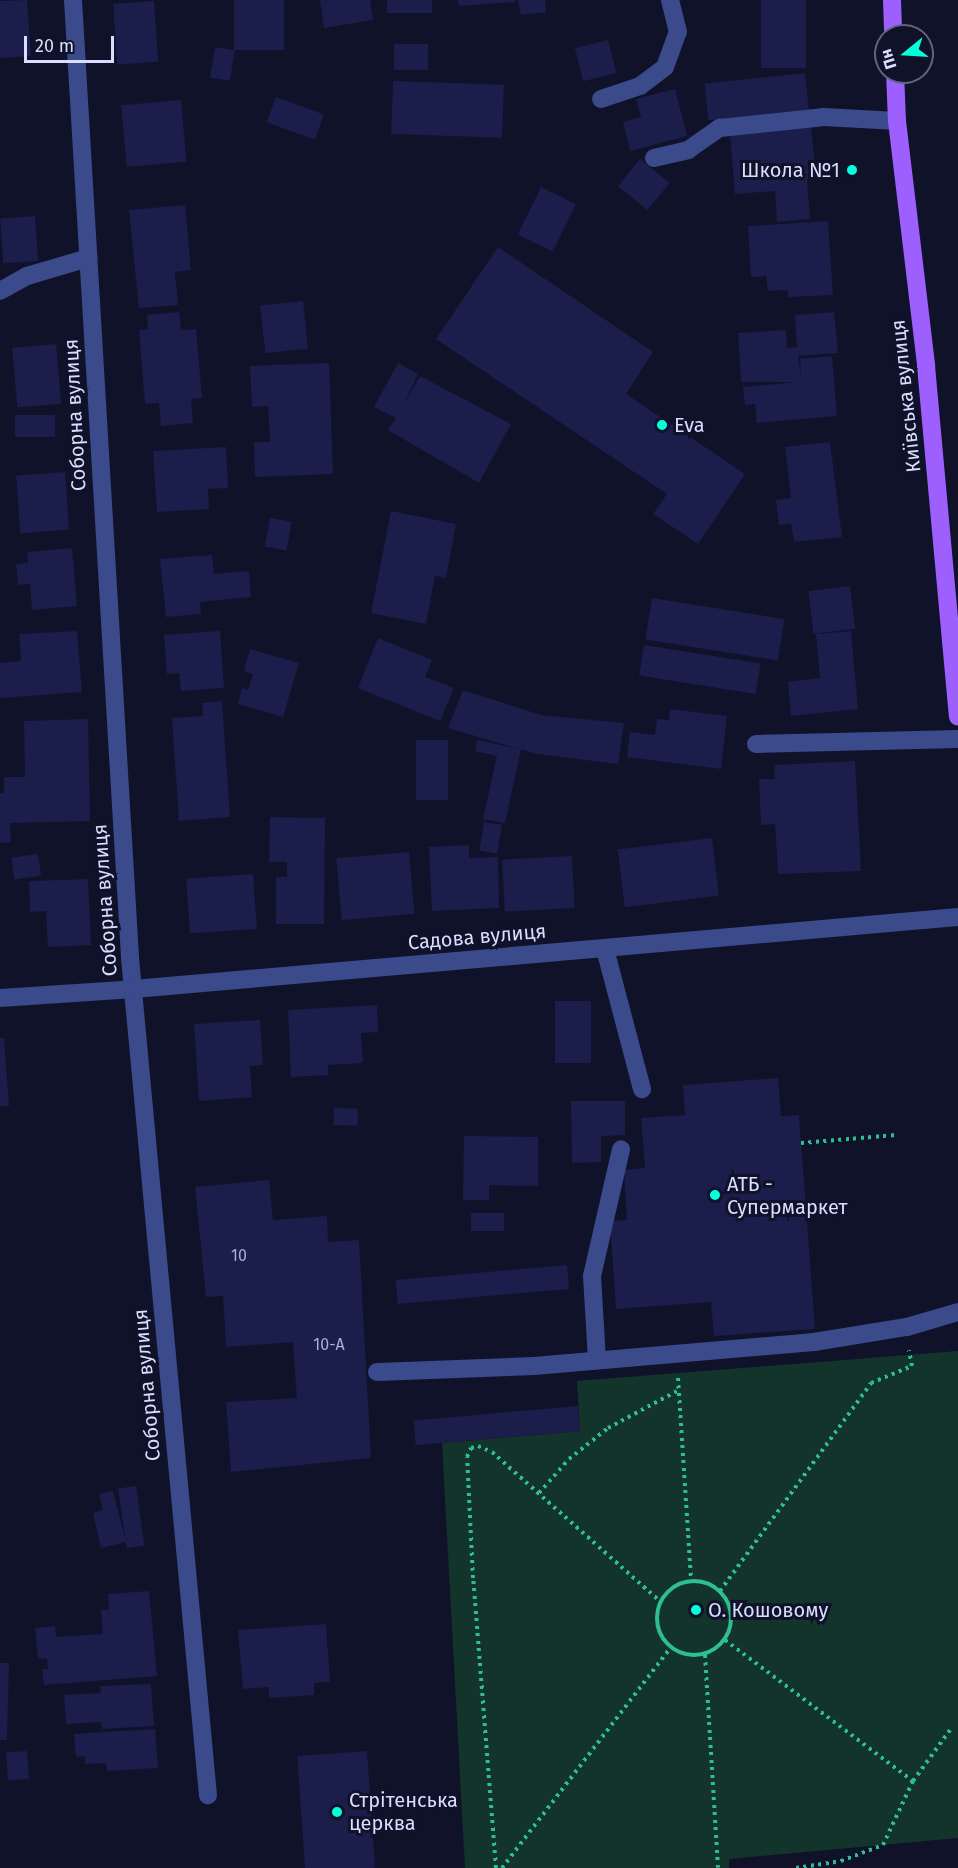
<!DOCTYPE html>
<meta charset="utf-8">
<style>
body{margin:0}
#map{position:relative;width:958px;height:1868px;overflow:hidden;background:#10122a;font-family:"Fira Sans",sans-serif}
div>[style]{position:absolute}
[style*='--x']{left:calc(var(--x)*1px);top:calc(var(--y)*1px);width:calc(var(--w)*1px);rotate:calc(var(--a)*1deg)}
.green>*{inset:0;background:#13342b}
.building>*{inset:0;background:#1b1d4b;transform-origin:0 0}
.path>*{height:4px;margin-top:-2px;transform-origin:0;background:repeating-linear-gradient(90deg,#2dbf92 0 3px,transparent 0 7.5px)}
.path>.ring{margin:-2px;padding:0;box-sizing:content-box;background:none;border:4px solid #2dbf92;border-radius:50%}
.minor>*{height:18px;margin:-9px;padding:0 9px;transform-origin:9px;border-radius:9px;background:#3a4a8a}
.major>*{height:18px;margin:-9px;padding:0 9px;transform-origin:9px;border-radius:9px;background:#9d60ff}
.dots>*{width:16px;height:16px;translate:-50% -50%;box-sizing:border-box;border:3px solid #10122a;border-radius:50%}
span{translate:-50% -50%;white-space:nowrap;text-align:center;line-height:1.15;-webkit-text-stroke:6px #10122a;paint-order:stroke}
.number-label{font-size:16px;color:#aaaed2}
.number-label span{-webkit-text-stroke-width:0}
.poi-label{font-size:20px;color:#d9deff}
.right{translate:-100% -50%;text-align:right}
.left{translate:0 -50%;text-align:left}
.street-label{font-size:20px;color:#d9deff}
.north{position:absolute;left:874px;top:24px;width:60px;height:60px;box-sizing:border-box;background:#10122a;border:2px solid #60647f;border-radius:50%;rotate:252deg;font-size:16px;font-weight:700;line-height:24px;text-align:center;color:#d9deff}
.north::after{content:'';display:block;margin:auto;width:21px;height:27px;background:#05ffdb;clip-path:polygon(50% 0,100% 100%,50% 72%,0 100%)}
.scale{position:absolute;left:24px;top:36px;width:90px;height:27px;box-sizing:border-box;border:3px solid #d9deff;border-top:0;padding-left:8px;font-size:18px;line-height:21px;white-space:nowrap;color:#d9deff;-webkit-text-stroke:4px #10122a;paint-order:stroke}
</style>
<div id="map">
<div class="green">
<i style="clip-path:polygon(958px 1351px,958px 1838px,729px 1859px,729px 1868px,465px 1868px,442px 1443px,580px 1431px,577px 1381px)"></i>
</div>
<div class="building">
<i style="clip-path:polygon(27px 0,31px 56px,0 58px,0 1px)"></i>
<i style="left:234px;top:0;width:50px;height:50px"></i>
<i style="clip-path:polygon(320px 0,370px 0,373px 20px,324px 28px)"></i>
<i style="left:387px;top:0;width:45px;height:13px"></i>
<i style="clip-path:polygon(458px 0,515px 0,515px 2px,459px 6px)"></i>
<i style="clip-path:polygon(518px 0,545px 0,546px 12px,521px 15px)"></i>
<i style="left:761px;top:0;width:45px;height:68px"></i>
<i style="left:154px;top:1px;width:61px;height:41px;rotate:86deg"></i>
<i style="left:608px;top:40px;width:34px;height:34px;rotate:76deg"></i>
<i style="left:394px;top:44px;width:34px;height:26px"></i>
<i style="left:215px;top:47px;width:20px;height:31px;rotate:9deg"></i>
<i style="left:805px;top:73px;width:37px;height:101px;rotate:84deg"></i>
<i style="left:393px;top:81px;width:111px;height:53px;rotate:2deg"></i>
<i style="clip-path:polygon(675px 89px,687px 136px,630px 151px,623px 122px,641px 117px,636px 99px)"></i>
<i style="left:276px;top:97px;width:51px;height:27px;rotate:20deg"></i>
<i style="left:181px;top:100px;width:62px;height:60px;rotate:85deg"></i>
<i style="clip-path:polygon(811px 126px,816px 178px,807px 179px,810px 219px,777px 222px,775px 191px,735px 194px,730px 133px)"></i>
<i style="left:640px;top:159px;width:38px;height:35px;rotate:39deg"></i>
<i style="left:541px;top:187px;width:39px;height:53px;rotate:26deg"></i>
<i style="clip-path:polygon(185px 205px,191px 270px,175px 272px,178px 305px,139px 308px,129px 210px)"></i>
<i style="left:35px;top:216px;width:45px;height:35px;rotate:86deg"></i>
<i style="clip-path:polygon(828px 221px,833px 295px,788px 297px,788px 290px,768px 291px,766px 276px,751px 277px,748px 226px)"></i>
<i style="clip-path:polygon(498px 247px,653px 352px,626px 394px,745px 474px,698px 544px,653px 514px,667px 494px,436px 339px)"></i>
<i style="left:303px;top:301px;width:48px;height:43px;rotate:84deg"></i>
<i style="clip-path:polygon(179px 312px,181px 330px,196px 329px,202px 398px,191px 399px,193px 423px,161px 426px,159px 403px,145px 404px,139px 330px,148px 329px,147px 315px)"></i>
<i style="clip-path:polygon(834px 312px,838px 353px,798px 356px,801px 376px,800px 359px,832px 356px,837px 416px,757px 423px,755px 404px,745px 405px,743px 387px,796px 382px,741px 382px,738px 333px,786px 330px,787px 348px,797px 347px,795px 315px)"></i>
<i style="left:56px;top:344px;width:60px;height:44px;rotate:85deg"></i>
<i style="clip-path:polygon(329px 363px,333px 474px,255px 477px,254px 442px,270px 442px,268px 406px,252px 407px,250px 366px)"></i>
<i style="clip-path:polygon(398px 363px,418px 374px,403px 406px,420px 376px,511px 424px,479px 483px,388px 430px,396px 418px,374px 407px)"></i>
<i style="left:55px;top:415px;width:22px;height:40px;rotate:90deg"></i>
<i style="clip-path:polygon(830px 442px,842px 537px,794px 542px,791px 524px,779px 525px,776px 500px,791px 498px,785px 447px)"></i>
<i style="clip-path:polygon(226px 447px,228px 488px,208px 489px,209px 509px,157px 512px,153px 451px)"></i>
<i style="left:65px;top:472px;width:58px;height:49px;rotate:86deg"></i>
<i style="clip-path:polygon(391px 511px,456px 524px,446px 578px,435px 576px,426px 624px,371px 613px)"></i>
<i style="left:270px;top:518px;width:22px;height:29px;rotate:10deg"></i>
<i style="clip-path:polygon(72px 548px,77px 606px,32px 610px,30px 584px,18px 585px,16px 564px,28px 563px,27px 552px)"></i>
<i style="clip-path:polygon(212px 555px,214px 574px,249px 571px,251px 597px,200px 602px,201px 614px,166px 617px,160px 559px)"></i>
<i style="left:850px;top:586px;width:43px;height:42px;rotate:83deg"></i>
<i style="left:652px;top:598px;width:134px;height:42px;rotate:9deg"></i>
<i style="clip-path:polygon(77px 631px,82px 692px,0 698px,0 663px,21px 661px,19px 634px)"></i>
<i style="clip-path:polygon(220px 631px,224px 688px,181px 691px,179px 673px,167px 674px,164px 635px)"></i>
<i style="clip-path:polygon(851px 631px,858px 709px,791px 716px,788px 682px,820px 678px,816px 634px)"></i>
<i style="clip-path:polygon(378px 638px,432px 660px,425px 677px,454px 688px,440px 721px,358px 688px)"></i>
<i style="left:644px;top:645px;width:118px;height:31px;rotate:9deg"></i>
<i style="clip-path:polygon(250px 649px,299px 663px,283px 717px,238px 704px,242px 688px,248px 690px,253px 674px,244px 671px)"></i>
<i style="clip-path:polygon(463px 690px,541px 715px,624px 723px,618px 764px,537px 754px,521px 749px,505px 823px,483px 819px,497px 756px,475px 751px,477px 740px,519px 749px,448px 728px)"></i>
<i style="clip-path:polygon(222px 701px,230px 817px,179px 821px,172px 718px,203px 716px,202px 703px)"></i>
<i style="clip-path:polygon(670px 709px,727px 716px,721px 769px,627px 757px,630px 732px,655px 735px,657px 719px,669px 720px)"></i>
<i style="clip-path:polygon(88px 719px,90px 821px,10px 823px,11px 842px,0 843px,0 793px,4px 793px,4px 777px,25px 777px,24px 721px)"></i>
<i style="left:416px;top:740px;width:32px;height:60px"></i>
<i style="clip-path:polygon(855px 761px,861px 871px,778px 874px,775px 824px,761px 825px,759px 779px,775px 779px,774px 765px)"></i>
<i style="clip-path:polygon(270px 817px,325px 818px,324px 924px,276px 924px,276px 877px,287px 877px,287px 862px,269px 862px)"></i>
<i style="left:484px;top:822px;width:18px;height:29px;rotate:9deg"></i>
<i style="left:712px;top:838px;width:58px;height:95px;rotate:83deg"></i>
<i style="clip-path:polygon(469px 845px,469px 858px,498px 857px,499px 908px,432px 911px,429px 847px)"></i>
<i style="left:409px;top:852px;width:62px;height:73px;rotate:85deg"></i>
<i style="left:38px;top:854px;width:22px;height:27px;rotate:82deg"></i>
<i style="left:572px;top:856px;width:52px;height:70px;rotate:87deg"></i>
<i style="left:253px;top:874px;width:55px;height:67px;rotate:86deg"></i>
<i style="clip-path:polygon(88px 879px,91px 945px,48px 947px,46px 911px,30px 912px,29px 881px)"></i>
<i style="left:555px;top:1001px;width:36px;height:62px"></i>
<i style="clip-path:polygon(377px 1005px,378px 1032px,361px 1033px,363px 1063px,328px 1065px,328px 1075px,291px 1077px,288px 1010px)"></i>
<i style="clip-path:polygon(260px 1020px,263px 1065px,250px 1066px,252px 1097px,199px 1101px,194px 1024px)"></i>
<i style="clip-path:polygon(0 1038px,4px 1038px,9px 1106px,0 1106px)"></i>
<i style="clip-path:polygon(778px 1078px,781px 1116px,799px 1115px,815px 1329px,714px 1336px,711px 1302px,616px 1309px,610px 1221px,627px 1220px,624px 1170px,645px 1168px,641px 1118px,685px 1115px,683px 1085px)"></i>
<i style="clip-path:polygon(571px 1101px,625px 1101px,625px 1135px,601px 1136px,601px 1162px,572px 1163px)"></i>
<i style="left:334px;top:1108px;width:24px;height:17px;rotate:2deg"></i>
<i style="clip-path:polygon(464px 1136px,538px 1137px,538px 1186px,489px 1185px,489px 1200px,463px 1200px)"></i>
<i style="clip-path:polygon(269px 1180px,273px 1220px,327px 1216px,328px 1242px,359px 1240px,371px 1458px,231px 1472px,226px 1402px,297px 1398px,293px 1342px,226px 1347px,223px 1296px,206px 1297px,195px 1187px)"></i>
<i style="left:471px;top:1213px;width:33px;height:18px"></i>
<i style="left:567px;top:1265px;width:24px;height:172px;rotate:85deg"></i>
<i style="left:578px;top:1406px;width:25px;height:165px;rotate:85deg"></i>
<i style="left:136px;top:1486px;width:60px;height:18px;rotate:82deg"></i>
<i style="clip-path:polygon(113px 1491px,126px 1542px,101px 1548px,93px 1513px,103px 1510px,99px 1494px)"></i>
<i style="clip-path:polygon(149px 1591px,157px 1676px,44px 1685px,42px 1669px,48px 1669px,47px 1658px,38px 1659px,35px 1628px,55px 1626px,56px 1637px,103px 1634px,101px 1610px,109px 1610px,108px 1594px)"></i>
<i style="clip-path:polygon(326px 1624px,330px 1682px,314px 1683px,314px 1695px,269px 1698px,269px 1687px,243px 1689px,238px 1630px)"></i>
<i style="clip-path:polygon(0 1663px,9px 1663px,7px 1740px,0 1740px)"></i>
<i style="clip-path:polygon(151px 1684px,154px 1726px,102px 1729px,101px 1722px,66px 1724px,64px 1695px,101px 1693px,100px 1686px)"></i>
<i style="clip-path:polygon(155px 1729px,158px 1768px,107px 1771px,106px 1763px,85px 1764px,85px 1756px,76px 1757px,74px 1734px)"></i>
<i style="left:27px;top:1751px;width:28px;height:21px;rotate:86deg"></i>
<i style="left:367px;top:1751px;width:117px;height:70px;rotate:86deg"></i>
</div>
<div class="path">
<i style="--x:801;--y:1143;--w:95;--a:-4.8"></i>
<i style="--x:678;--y:1378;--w:202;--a:86.3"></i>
<i style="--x:539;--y:1493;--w:45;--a:-48.6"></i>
<i style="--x:569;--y:1459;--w:50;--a:-38.5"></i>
<i style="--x:608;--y:1428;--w:81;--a:-28.2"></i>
<i class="ring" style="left:657px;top:1581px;width:70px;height:70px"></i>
<i style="--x:720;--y:1591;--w:257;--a:-54"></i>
<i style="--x:871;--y:1383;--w:44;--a:-22.5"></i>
<i style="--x:912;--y:1366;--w:16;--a:-101"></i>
<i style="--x:725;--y:1640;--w:235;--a:36.9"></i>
<i style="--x:705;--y:1655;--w:213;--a:86.5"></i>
<i style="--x:496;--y:1868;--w:291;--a:-94.5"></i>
<i style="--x:473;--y:1578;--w:121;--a:-92.8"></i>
<i style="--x:467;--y:1457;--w:10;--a:-66"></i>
<i style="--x:471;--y:1448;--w:7;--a:-16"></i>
<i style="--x:478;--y:1446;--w:15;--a:23"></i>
<i style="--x:492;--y:1452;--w:225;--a:41.6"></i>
<i style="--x:502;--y:1868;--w:277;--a:-52.6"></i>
<i style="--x:796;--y:1868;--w:46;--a:-8.8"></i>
<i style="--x:841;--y:1861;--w:45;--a:-20.9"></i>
<i style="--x:883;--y:1845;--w:71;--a:-64.9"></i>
<i style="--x:913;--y:1781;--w:63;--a:-54"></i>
</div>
<div class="minor">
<i style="--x:73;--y:0;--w:960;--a:86.59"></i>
<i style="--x:130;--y:958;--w:841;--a:84.68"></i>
<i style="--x:601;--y:99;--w:41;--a:-18.4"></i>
<i style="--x:640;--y:86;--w:31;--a:-37"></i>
<i style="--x:665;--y:67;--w:37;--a:-70"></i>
<i style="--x:678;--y:32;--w:33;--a:-104"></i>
<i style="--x:654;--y:158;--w:35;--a:-13"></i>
<i style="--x:688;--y:150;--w:39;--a:-35"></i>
<i style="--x:720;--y:128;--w:105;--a:-6"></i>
<i style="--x:824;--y:117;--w:73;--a:3.1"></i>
<i style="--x:0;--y:291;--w:31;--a:-29"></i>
<i style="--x:27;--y:276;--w:64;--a:-16.4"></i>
<i style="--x:756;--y:744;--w:202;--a:-1.4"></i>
<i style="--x:605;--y:949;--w:145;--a:75.2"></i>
<i style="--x:0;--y:998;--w:134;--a:-3.8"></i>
<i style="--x:134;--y:989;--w:827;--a:-4.99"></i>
<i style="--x:597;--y:1360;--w:84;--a:-93.4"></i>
<i style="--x:592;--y:1276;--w:130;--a:-77.1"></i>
<i style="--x:377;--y:1372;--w:157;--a:-2.2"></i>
<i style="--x:534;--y:1366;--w:281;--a:-4.9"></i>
<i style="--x:814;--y:1342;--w:94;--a:-9.2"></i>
<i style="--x:907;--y:1327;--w:53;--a:-16.4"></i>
</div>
<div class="major">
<i style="--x:892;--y:0;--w:36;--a:88"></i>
<i style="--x:895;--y:72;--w:49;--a:87.7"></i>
<i style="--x:897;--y:121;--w:247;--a:83.2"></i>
<i style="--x:926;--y:366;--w:352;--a:84.8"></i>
</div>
<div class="dots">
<i style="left:852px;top:170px;background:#05ffdb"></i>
<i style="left:662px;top:425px;background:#05ffdb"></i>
<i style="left:715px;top:1195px;background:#05ffdb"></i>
<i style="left:696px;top:1610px;background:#05ffdb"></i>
<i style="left:337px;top:1812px;background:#05ffdb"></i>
</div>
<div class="number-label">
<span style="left:239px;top:1256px">10</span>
<span style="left:329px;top:1345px">10-А</span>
</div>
<div class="poi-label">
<span class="right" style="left:840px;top:170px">Школа №1</span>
<span class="left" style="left:674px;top:425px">Eva</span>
<span class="left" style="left:727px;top:1196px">АТБ -<br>Супермаркет</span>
<span class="left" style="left:708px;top:1610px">О. Кошовому</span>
<span class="left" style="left:349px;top:1812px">Стрітенська<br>церква</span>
</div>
<div class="street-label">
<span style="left:906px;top:396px;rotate:-96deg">Київська вулиця</span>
<span style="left:75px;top:415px;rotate:-93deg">Соборна вулиця</span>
<span style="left:105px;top:900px;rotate:-94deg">Соборна вулиця</span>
<span style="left:477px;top:937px;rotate:-5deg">Садова вулиця</span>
<span style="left:147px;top:1385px;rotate:-95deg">Соборна вулиця</span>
</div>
<div class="north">Пн</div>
<div class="scale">20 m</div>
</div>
